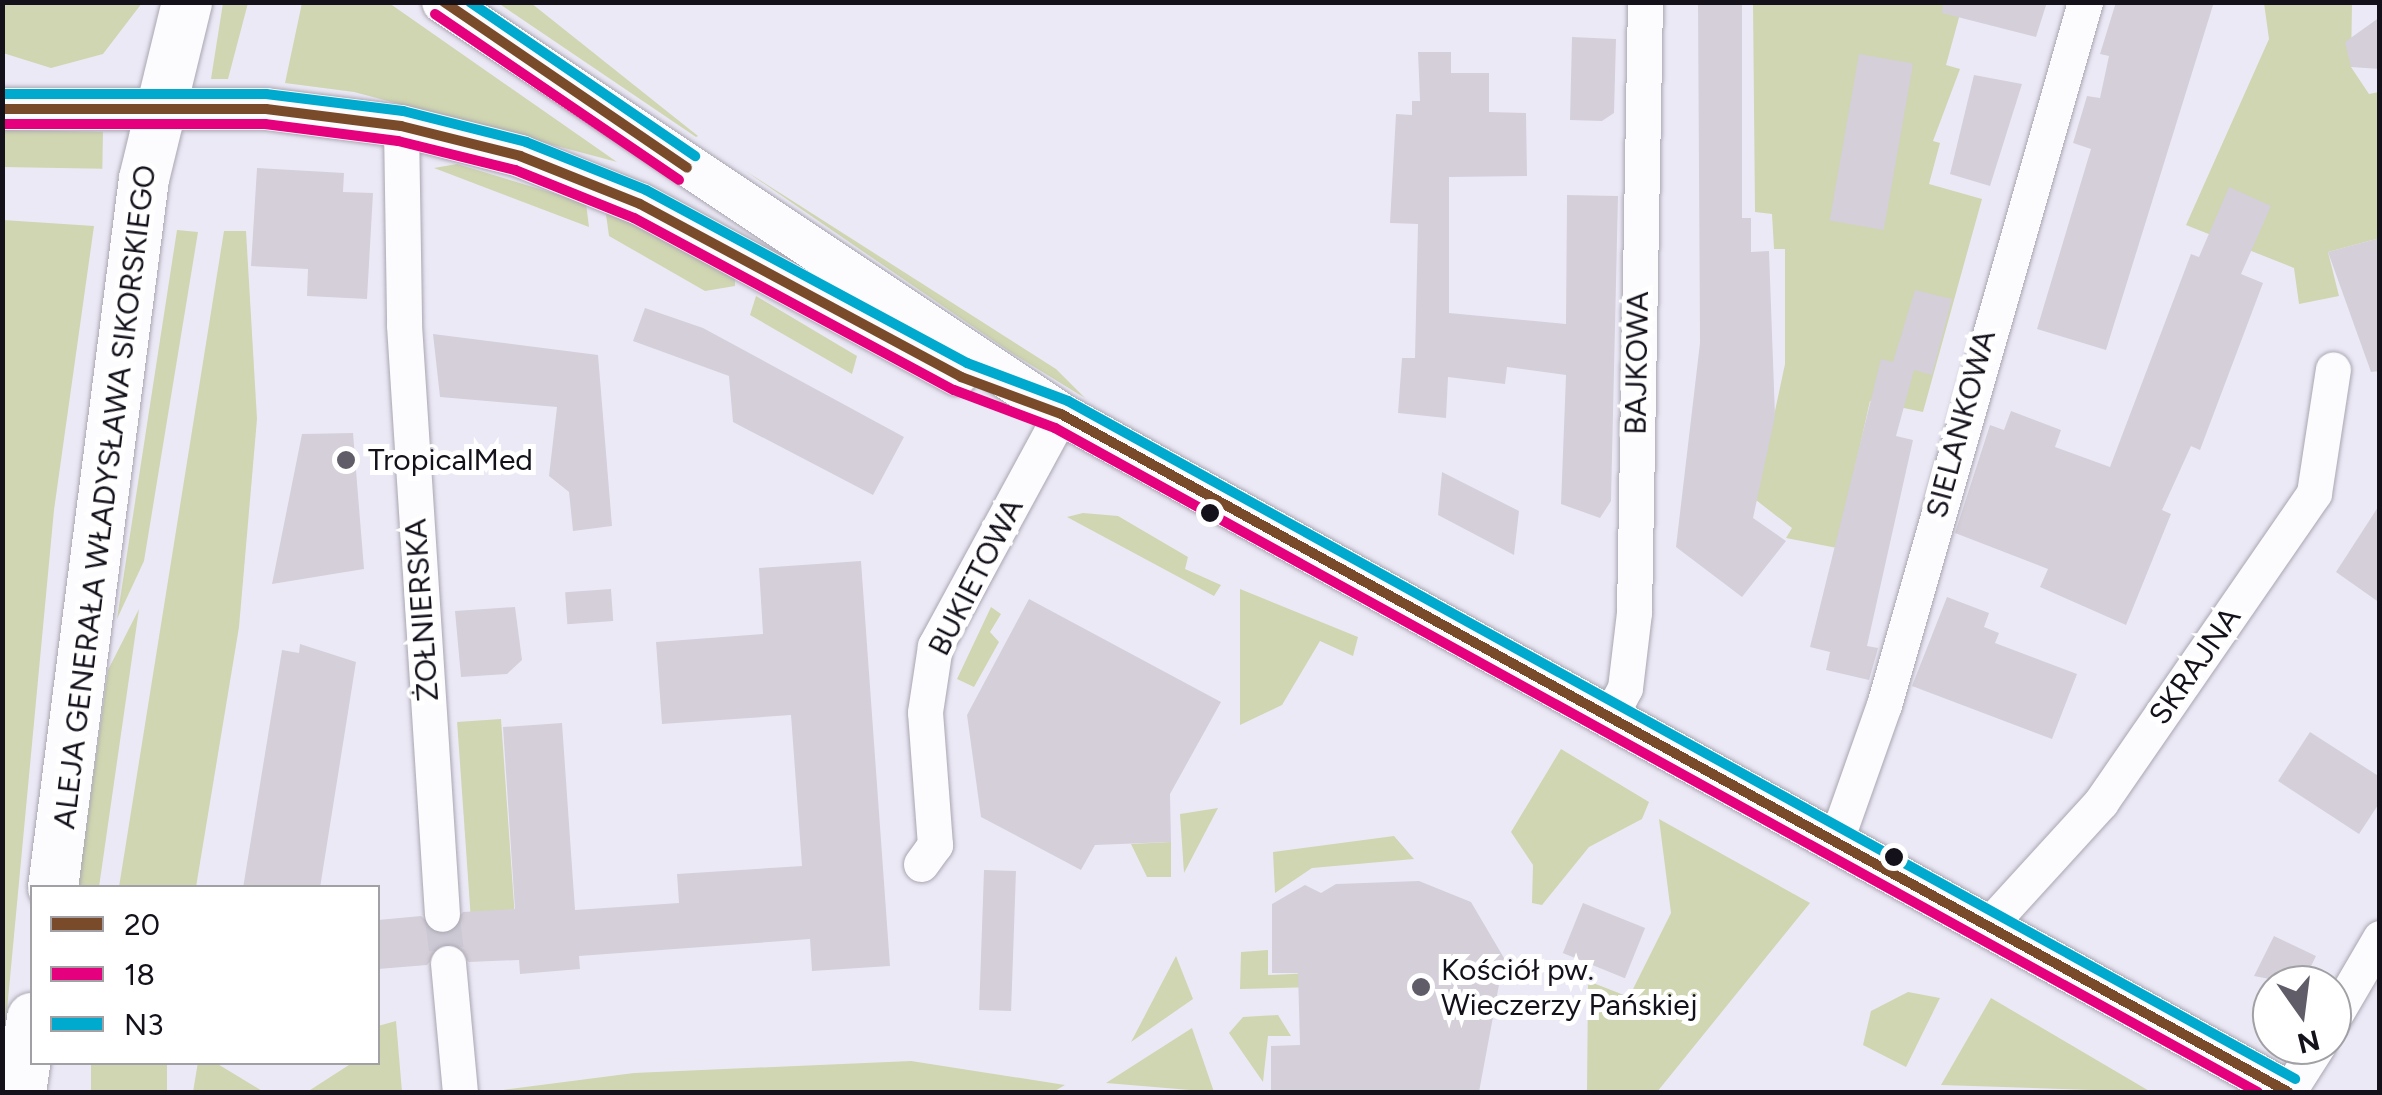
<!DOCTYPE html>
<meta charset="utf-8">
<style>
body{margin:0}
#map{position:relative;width:2382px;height:1095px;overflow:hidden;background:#ece9f6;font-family:Figtree,sans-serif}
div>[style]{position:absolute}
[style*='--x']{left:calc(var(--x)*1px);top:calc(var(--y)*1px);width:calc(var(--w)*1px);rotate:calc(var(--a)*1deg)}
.green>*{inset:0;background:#d0d6b1;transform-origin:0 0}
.building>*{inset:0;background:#d5cfd9;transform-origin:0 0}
.minor-tunnel>*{height:35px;margin-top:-17.5px;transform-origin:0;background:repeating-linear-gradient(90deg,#ccc9d5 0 35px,transparent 0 53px)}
.roads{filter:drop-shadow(0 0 2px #a9a6b1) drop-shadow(0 0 2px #a9a6b1)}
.minor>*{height:35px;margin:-17.5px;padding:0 17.5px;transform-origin:17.5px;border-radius:17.5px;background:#fcfcfe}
.tertiary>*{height:42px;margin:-21px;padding:0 21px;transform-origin:21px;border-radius:21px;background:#fcfcfe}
.secondary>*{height:50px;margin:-25px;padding:0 25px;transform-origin:25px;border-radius:25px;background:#fcfcfe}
.bus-1>*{height:10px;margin:-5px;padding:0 5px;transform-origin:5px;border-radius:5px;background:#7a4b2a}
.bus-2>*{height:10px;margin:-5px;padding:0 5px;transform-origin:5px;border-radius:5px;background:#e5007d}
.bus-3>*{height:10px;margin:-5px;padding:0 5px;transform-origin:5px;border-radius:5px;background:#00a9ce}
.dots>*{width:28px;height:28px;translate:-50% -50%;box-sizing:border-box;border:5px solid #fff;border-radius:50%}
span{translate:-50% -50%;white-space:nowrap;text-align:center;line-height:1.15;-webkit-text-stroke:10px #fff;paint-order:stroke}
.street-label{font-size:30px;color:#14111b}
.poi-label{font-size:30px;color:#14111b}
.left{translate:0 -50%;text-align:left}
.frame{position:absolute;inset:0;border:5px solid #14111b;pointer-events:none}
.legend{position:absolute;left:30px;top:885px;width:350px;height:180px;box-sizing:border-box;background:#fff;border:2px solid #a1a0a4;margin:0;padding:12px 18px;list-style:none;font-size:30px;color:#14111b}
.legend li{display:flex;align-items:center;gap:20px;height:50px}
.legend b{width:50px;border:2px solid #a1a0a4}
.north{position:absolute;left:2252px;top:965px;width:100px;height:100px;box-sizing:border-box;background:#fff;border:2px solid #a1a0a4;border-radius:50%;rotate:166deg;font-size:28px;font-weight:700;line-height:40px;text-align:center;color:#14111b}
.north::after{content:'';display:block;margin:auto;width:35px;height:45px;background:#605d68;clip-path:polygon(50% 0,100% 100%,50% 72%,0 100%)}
</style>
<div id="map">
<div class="green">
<i style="clip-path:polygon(2px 3px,3px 2px,142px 3px,103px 54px,51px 68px,3px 53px)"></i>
<i style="clip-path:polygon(223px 3px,248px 3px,228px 79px,211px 79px)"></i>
<i style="clip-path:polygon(302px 3px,389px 3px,617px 162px,354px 92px,285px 83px)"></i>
<i style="clip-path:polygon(498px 3px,531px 3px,698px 136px,696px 137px)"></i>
<i style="clip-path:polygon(1753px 3px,1963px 3px,1946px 65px,1960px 69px,1933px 141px,1940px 143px,1929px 184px,1982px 199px,1923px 412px,1870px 401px,1837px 548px,1786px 538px,1792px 528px,1756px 500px,1785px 364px,1785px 249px,1774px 249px,1772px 214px,1755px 212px)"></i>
<i style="clip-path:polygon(2264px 3px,2352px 3px,2351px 67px,2369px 94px,2379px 92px,2380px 238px,2328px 252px,2339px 296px,2299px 304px,2294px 268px,2186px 225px,2269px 39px)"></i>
<i style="left:3px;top:130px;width:100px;height:37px;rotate:1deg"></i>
<i style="clip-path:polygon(457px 164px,586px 203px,589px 227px,434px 168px)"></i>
<i style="clip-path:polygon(744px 170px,1056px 369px,1085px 398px,1010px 352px)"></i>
<i style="clip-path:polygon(605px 207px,735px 275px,735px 286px,705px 291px,609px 236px)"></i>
<i style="clip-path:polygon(3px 220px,94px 226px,54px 510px,4px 1042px)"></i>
<i style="clip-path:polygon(177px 230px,198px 232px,144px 561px,117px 619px)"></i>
<i style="clip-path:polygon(224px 231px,246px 231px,257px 419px,239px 627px,196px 887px,119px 887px)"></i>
<i style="clip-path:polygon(756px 296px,857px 356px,852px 374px,750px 315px)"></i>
<i style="clip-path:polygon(1083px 513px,1118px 516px,1188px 557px,1185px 569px,1221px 585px,1214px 596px,1067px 517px)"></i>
<i style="clip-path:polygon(1240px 589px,1358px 637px,1353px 656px,1320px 641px,1282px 705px,1240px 725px)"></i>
<i style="clip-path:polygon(991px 607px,1001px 614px,990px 632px,999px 642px,974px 687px,957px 679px)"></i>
<i style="clip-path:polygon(139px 609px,99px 887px,78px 887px,108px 670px)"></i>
<i style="left:501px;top:719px;width:191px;height:44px;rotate:86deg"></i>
<i style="clip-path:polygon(1561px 749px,1649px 802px,1642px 819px,1589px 847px,1542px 905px,1532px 903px,1533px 865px,1511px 832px)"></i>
<i style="clip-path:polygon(1218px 808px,1184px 873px,1180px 814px)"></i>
<i style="clip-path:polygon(1659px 819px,1810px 903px,1657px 1092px,1587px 1092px,1588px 981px,1629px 997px,1671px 913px)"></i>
<i style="clip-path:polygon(1394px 836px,1414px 859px,1312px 868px,1275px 893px,1273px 852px)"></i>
<i style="clip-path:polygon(1171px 842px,1171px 877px,1147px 877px,1131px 844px)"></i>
<i style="clip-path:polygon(1268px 950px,1268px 975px,1314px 973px,1314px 987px,1240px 989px,1241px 952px)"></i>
<i style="clip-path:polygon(1176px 956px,1193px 999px,1131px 1042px)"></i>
<i style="clip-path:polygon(1908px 992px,1940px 998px,1906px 1067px,1863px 1045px,1871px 1011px)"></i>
<i style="clip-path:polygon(1991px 998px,2151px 1092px,1941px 1085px)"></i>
<i style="clip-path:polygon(1278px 1015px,1291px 1036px,1268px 1036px,1263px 1082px,1229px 1033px,1243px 1017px)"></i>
<i style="clip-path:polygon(396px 1021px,402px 1092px,307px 1092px,352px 1063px,378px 1062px,378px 1026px)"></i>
<i style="clip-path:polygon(1192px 1028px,1214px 1092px,1106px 1083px)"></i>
<i style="clip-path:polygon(911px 1061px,1065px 1085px,1053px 1092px,503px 1090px,634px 1073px)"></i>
<i style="clip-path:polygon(198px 1062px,216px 1063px,264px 1092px,193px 1092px)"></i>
<i style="left:91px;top:1063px;width:76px;height:29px"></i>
</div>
<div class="building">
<i style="clip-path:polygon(1698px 2px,1742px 2px,1742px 218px,1751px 218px,1751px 252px,1769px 251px,1775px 416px,1753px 518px,1786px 541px,1742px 597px,1676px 547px,1700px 343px)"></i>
<i style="clip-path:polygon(1943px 2px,2047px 2px,2036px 37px,1942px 13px)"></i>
<i style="clip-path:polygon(2116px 2px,2214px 2px,2106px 350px,2037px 329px,2091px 149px,2073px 143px,2087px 96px,2100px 98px,2109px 56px,2100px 54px)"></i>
<i style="clip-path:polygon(2380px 17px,2380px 69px,2351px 67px,2345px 42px)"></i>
<i style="clip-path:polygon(1572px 37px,1616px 39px,1614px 113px,1602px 121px,1570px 120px)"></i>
<i style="clip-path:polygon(1418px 52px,1451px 52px,1451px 73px,1489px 73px,1489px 112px,1526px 113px,1527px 176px,1449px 177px,1449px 313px,1566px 324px,1567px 195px,1618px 196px,1611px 501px,1600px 518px,1561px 504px,1566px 375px,1507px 367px,1505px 384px,1448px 377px,1446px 418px,1398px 413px,1402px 358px,1415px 358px,1418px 224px,1390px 223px,1396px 114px,1412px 115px,1412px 101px,1420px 101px)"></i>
<i style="left:1859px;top:54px;width:55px;height:169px;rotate:10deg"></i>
<i style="clip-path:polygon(1974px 75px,2022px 84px,1990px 186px,1950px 174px)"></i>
<i style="clip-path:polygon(257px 168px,344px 173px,343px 192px,373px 193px,367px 299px,307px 296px,308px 269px,251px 266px)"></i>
<i style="clip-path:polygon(2229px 187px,2271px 206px,2241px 274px,2263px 283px,2200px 450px,2191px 446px,2162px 510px,2171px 514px,2126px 625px,2040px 587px,2048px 569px,1955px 533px,1990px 425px,2004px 430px,2011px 411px,2061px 430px,2055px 447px,2110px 467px,2191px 254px,2199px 257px)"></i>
<i style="clip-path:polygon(2380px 238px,2380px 371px,2371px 372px,2328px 252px)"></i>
<i style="clip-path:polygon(1915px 290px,1952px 299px,1932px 375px,1914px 370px,1896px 436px,1913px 440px,1867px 646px,1878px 648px,1869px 680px,1826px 670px,1830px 652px,1810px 647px,1881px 359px,1893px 362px)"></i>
<i style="clip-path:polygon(645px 308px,703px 328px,904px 437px,873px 495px,733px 422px,729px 376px,633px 341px)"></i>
<i style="clip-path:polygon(433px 334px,598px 355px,612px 526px,573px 531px,569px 492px,549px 476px,557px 407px,440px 397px)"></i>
<i style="clip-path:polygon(353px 433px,364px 569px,272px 584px,302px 434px)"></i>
<i style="clip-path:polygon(1442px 472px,1519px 511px,1514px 555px,1438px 515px)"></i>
<i style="clip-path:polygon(2380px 504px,2380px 603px,2336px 572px)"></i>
<i style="clip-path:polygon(861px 561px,890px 966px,812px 971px,810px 939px,579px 956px,580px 969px,520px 974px,519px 960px,469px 962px,447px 942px,427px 965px,378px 969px,378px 920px,421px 916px,444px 935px,463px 912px,515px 909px,503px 727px,562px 723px,575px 910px,679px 903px,677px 874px,802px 866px,791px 715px,662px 724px,656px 642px,763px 634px,759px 568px)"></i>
<i style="left:611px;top:589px;width:32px;height:46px;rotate:86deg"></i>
<i style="clip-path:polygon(1947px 597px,1989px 613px,1984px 627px,1999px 633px,1995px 643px,2077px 674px,2052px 739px,1912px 686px)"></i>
<i style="clip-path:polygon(1029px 599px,1221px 702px,1170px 794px,1171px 842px,1095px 845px,1081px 870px,981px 817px,967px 715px)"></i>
<i style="clip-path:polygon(515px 607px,522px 660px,507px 674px,461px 677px,455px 611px)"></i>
<i style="clip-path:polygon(300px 644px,356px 662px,320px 888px,243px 888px,282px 650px,299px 653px)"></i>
<i style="clip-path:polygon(2310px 732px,2380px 777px,2380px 802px,2359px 834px,2278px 781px)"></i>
<i style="left:984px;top:870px;width:32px;height:140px;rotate:2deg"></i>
<i style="clip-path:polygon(1419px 881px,1471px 902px,1504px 958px,1479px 1092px,1271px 1092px,1271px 1046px,1300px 1045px,1298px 973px,1272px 973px,1272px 904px,1305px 885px,1321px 893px,1336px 884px)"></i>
<i style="left:1583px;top:903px;width:67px;height:54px;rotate:22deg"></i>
<i style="clip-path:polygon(2274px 936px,2316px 956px,2302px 985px,2254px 976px)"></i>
</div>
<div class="minor-tunnel">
<i style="--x:442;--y:914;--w:49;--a:83"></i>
</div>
<div class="roads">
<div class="minor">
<i style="--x:401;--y:126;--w:199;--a:89.1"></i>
<i style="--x:404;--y:325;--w:590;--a:86.31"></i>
<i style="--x:1609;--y:718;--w:34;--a:-62"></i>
<i style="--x:1625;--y:688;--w:77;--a:-83.2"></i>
<i style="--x:1634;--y:612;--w:610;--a:-88.97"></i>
<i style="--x:1835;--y:843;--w:146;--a:-70.5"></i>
<i style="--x:1884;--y:705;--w:731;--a:-74.04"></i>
<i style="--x:921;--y:864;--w:24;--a:-54"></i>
<i style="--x:935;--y:845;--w:133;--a:-94.3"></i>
<i style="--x:925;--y:712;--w:67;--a:-81.4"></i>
<i style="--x:935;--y:646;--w:264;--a:-61.5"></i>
<i style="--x:1987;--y:927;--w:169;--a:-47.6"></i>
<i style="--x:2101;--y:802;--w:375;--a:-55.4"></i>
<i style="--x:2314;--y:493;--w:125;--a:-81.3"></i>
<i style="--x:448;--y:963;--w:130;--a:84.7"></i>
<i style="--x:2332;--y:1020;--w:95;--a:-59.7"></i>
<i style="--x:2288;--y:1092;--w:56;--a:-57.4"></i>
</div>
<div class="tertiary">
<i style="--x:443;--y:2;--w:743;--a:33.69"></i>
<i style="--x:1061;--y:414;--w:1402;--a:28.92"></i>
<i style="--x:2;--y:109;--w:264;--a:0"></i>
<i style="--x:266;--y:109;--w:136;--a:7.2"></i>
<i style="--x:401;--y:126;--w:123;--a:14.1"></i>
<i style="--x:520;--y:156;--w:129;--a:21.8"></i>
<i style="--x:640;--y:204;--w:360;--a:28.3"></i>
</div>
<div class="secondary">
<i style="--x:53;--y:888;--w:715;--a:-82.69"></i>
<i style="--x:144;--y:179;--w:182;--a:-76.3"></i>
<i style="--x:21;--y:1092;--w:75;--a:-81.5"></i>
</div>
</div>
<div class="bus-1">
<i style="--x:444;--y:2;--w:294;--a:34.3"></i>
<i style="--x:2;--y:109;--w:264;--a:0"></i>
<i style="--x:266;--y:109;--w:136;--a:7.2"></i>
<i style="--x:401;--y:126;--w:123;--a:14.1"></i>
<i style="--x:520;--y:156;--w:129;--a:21.8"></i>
<i style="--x:640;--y:204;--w:365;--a:28.3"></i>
<i style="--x:961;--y:377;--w:107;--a:20.3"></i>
<i style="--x:1061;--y:414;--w:1402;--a:28.92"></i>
</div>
<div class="bus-2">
<i style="--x:435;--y:14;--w:295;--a:34.2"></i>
<i style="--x:2;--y:124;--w:263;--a:0"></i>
<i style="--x:265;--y:124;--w:134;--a:7.3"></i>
<i style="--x:398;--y:141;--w:121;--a:13.9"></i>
<i style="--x:515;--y:170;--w:128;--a:22"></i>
<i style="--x:634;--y:218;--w:363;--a:28.3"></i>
<i style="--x:954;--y:390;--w:108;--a:20.6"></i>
<i style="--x:1055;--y:428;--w:1374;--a:28.9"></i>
</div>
<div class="bus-3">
<i style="--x:470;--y:2;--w:273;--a:34.4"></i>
<i style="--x:2;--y:94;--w:264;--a:0"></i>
<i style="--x:266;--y:94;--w:138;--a:7.1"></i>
<i style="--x:403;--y:111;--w:127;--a:14.1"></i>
<i style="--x:526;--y:142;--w:129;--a:21.8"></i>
<i style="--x:646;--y:190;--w:365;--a:28.3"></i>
<i style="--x:967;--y:363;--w:108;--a:20.6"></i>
<i style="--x:1068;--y:401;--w:1402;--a:28.92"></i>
</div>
<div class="dots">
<i style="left:346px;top:460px;background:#605d68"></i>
<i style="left:1210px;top:513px;background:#14111b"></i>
<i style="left:1894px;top:857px;background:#14111b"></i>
<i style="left:1421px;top:987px;background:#605d68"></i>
</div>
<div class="street-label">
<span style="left:1637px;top:363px;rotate:-89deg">BAJKOWA</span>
<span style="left:1961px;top:424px;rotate:-75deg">SIELANKOWA</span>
<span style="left:105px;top:497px;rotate:-83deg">ALEJA GENERAŁA WŁADYSŁAWA SIKORSKIEGO</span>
<span style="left:976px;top:577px;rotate:-63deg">BUKIETOWA</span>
<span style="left:422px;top:610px;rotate:-94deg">ŻOŁNIERSKA</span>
<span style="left:2195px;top:666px;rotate:-55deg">SKRAJNA</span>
</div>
<div class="poi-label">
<span class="left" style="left:368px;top:460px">TropicalMed</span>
<span class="left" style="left:1441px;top:987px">Kościół pw.<br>Wieczerzy Pańskiej</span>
</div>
<div class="frame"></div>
<ul class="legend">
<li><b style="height:12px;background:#7a4b2a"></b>20</li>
<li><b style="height:12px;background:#e5007d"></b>18</li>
<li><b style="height:12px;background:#00a9ce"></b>N3</li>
</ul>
<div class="north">N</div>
</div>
